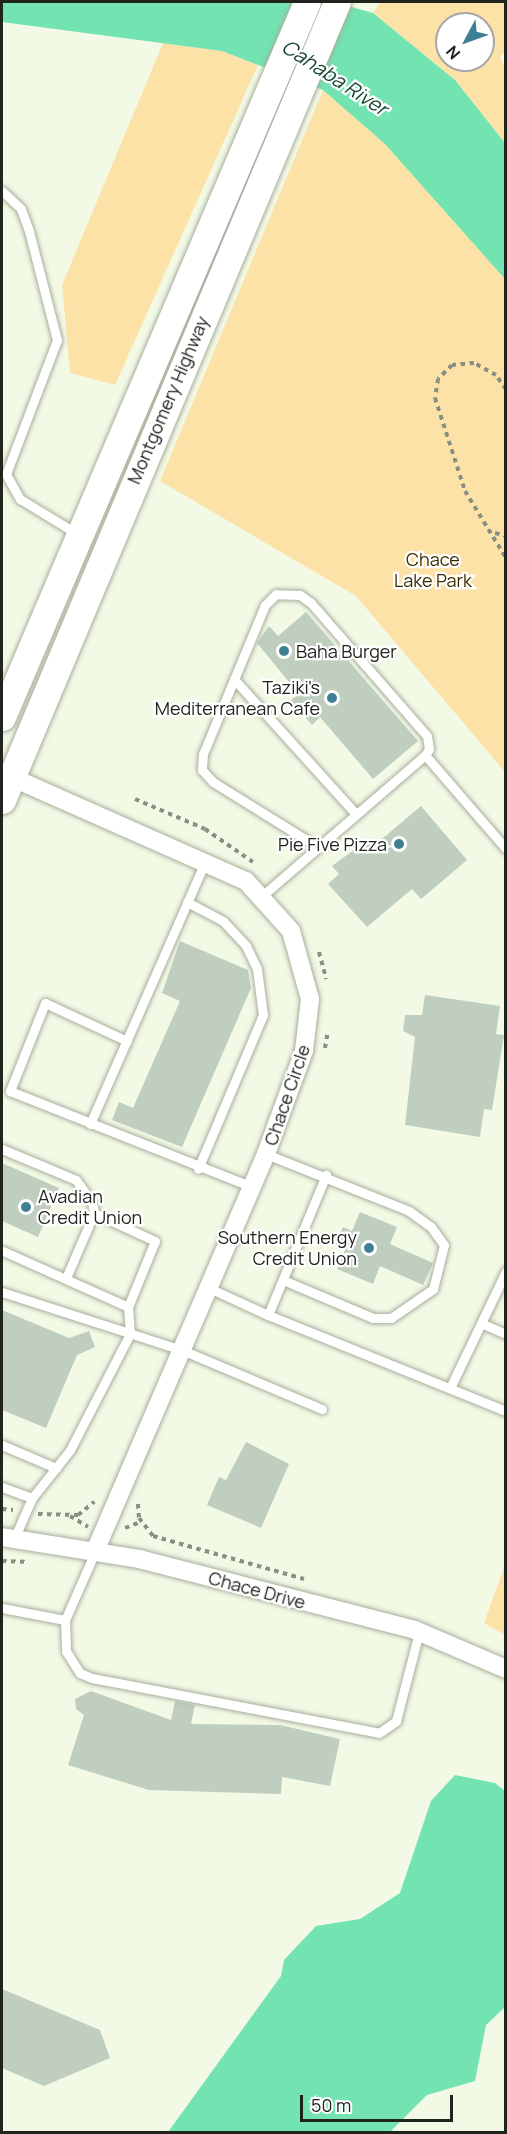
<!DOCTYPE html>
<style>
body{margin:0}
#map{position:relative;width:507px;height:2134px;overflow:hidden;background:#f2fae6;font-family:Manrope,sans-serif}
div>[style]{position:absolute}
[style*='--x']{left:calc(var(--x)*1px);top:calc(var(--y)*1px);width:calc(var(--w)*1px);rotate:calc(var(--a)*1deg)}
.green>*{inset:0;background:#fde2a7}
.water>*{inset:0;background:#72e3b1}
.building>*{inset:0;background:#bfcebe}
.path>*{height:4px;margin-top:-2px;transform-origin:0;background:repeating-linear-gradient(90deg,#898f81 0 4.5px,transparent 0 9px)}
.roads{filter:drop-shadow(0 0 2px #a7ae9c) drop-shadow(0 0 2px #a7ae9c)}
.lane>*{height:9px;margin:-4.5px;padding:0 4.5px;transform-origin:4.5px;border-radius:4.5px;background:#fff}
.street>*{height:18px;margin:-9px;padding:0 9px;transform-origin:9px;border-radius:9px;background:#fff}
.primary>*{height:27px;margin:-13.5px;padding:0 13.5px;transform-origin:13.5px;border-radius:13.5px;background:#fff}
.dots>*{width:16px;height:16px;translate:-50% -50%;box-sizing:border-box;border:3px solid #fff;border-radius:50%}
span{translate:-50% -50%;white-space:nowrap;text-align:center;line-height:1.15;-webkit-text-stroke:4.5px #fff;paint-order:stroke}
.street-label{font-size:18px;color:#21241d}
.park-label{font-size:18px;color:#3e2d01}
.poi-label{font-size:18px;color:#21241d}
.left{translate:0 -50%;text-align:left}
.right{translate:-100% -50%;text-align:right}
.water-label{font-size:20px;color:#184834;font-style:italic}
.frame{position:absolute;inset:0;border:3px solid #21241d;pointer-events:none}
.north{position:absolute;left:435px;top:12px;width:60px;height:60px;box-sizing:border-box;background:#fff;border:2px solid #a6a7a5;border-radius:50%;rotate:229deg;font-size:16px;font-weight:700;line-height:24px;text-align:center;color:#21241d}
.north::after{content:'';display:block;margin:auto;width:21px;height:27px;background:#3f7f93;clip-path:polygon(50% 0,100% 100%,50% 72%,0 100%)}
.scale{position:absolute;left:300px;top:2095px;width:153px;height:27px;box-sizing:border-box;border:3px solid #21241d;border-top:0;padding-left:8px;font-size:18px;line-height:21px;white-space:nowrap;color:#21241d;-webkit-text-stroke:4px #fff;paint-order:stroke}
</style>
<div id="map">
<div class="green">
<i style="clip-path:polygon(evenodd,380px 2px,505px 2px,505px 51px,500px 57px,505px 67px,505px 143px,455px 80px,373px 13px,380px 2px,447px 24px,483px 24px,483px 60px,447px 60px,447px 24px)"></i>
<i style="clip-path:polygon(163px 43px,222px 51px,258px 65px,115px 385px,70px 373px,62px 285px)"></i>
<i style="clip-path:polygon(323px 90px,385px 144px,505px 279px,505px 772px,356px 596px,160px 481px)"></i>
<i style="clip-path:polygon(505px 1565px,506px 1635px,505px 1635px,484px 1623px)"></i>
</div>
<div class="water">
<i style="clip-path:polygon(2px 2px,334px 2px,373px 13px,455px 80px,505px 143px,505px 279px,385px 144px,323px 90px,222px 51px,2px 22px)"></i>
<i style="clip-path:polygon(455px 1775px,495px 1783px,505px 1791px,505px 2007px,486px 2025px,475px 2081px,427px 2095px,390px 2132px,168px 2132px,281px 1976px,284px 1960px,316px 1926px,360px 1919px,400px 1893px,431px 1801px)"></i>
</div>
<div class="building">
<i style="clip-path:polygon(306px 612px,418px 741px,373px 779px,320px 717px,312px 725px,291px 700px,299px 694px,257px 643px,269px 626px,278px 636px)"></i>
<i style="clip-path:polygon(421px 806px,467px 860px,421px 899px,412px 889px,367px 927px,328px 884px,339px 874px,332px 866px,370px 838px,376px 844px)"></i>
<i style="clip-path:polygon(180px 941px,248px 970px,251px 988px,182px 1147px,112px 1120px,119px 1102px,133px 1108px,180px 1001px,162px 993px)"></i>
<i style="clip-path:polygon(425px 995px,500px 1006px,496px 1034px,504px 1035px,492px 1110px,484px 1109px,480px 1137px,405px 1125px,415px 1037px,403px 1031px,405px 1015px,422px 1015px)"></i>
<i style="clip-path:polygon(2px 1163px,59px 1188px,38px 1237px,2px 1221px)"></i>
<i style="clip-path:polygon(360px 1212px,397px 1227px,390px 1244px,433px 1263px,423px 1285px,380px 1266px,373px 1284px,337px 1269px,345px 1250px,335px 1246px,343px 1227px,352px 1231px)"></i>
<i style="clip-path:polygon(2px 1310px,69px 1338px,89px 1331px,95px 1347px,77px 1355px,46px 1428px,2px 1410px)"></i>
<i style="clip-path:polygon(246px 1442px,289px 1464px,261px 1528px,207px 1505px,219px 1477px,226px 1480px)"></i>
<i style="clip-path:polygon(91px 1691px,171px 1720px,175px 1701px,195px 1705px,191px 1724px,280px 1725px,340px 1739px,330px 1786px,282px 1777px,281px 1794px,149px 1790px,68px 1765px,84px 1715px,76px 1709px,75px 1699px)"></i>
<i style="clip-path:polygon(2px 1989px,100px 2030px,110px 2058px,44px 2086px,2px 2068px)"></i>
</div>
<div class="path">
<i style="--x:506;--y:389;--w:17;--a:-126"></i>
<i style="--x:496;--y:375;--w:25;--a:-151"></i>
<i style="--x:474;--y:363;--w:22;--a:175"></i>
<i style="--x:452;--y:365;--w:20;--a:135"></i>
<i style="--x:438;--y:379;--w:19;--a:99"></i>
<i style="--x:435;--y:398;--w:98;--a:72.1"></i>
<i style="--x:465;--y:491;--w:79;--a:58.5"></i>
<i style="--x:495;--y:533;--w:11;--a:15"></i>
<i style="--x:135;--y:799;--w:76;--a:23.2"></i>
<i style="--x:205;--y:829;--w:58;--a:34.5"></i>
<i style="--x:319;--y:952;--w:28;--a:75"></i>
<i style="--x:325;--y:1048;--w:17;--a:-80"></i>
<i style="--x:138;--y:1504;--w:14;--a:86"></i>
<i style="--x:139;--y:1518;--w:23;--a:52"></i>
<i style="--x:153;--y:1536;--w:157;--a:15.9"></i>
<i style="--x:2;--y:1509;--w:11;--a:5"></i>
<i style="--x:38;--y:1514;--w:40;--a:1.4"></i>
<i style="--x:78;--y:1515;--w:21;--a:-39"></i>
<i style="--x:70;--y:1516;--w:21;--a:31"></i>
<i style="--x:125;--y:1528;--w:17;--a:-21"></i>
<i style="--x:2;--y:1561;--w:23;--a:2"></i>
</div>
<div class="roads">
<div class="lane">
<i style="--x:2;--y:191;--w:26;--a:43"></i>
<i style="--x:21;--y:209;--w:23;--a:70"></i>
<i style="--x:29;--y:231;--w:113;--a:75.6"></i>
<i style="--x:57;--y:340;--w:143;--a:110.8"></i>
<i style="--x:6;--y:474;--w:29;--a:61"></i>
<i style="--x:20;--y:499;--w:66;--a:31.3"></i>
<i style="--x:234;--y:679;--w:182;--a:47.9"></i>
<i style="--x:425;--y:755;--w:124;--a:49.2"></i>
<i style="--x:263;--y:895;--w:214;--a:-40.8"></i>
<i style="--x:425;--y:755;--w:7;--a:-56"></i>
<i style="--x:429;--y:749;--w:13;--a:-99"></i>
<i style="--x:427;--y:736;--w:176;--a:-131.1"></i>
<i style="--x:311;--y:603;--w:14;--a:-144"></i>
<i style="--x:300;--y:595;--w:24;--a:-178"></i>
<i style="--x:276;--y:594;--w:16;--a:135"></i>
<i style="--x:265;--y:605;--w:161;--a:112.6"></i>
<i style="--x:203;--y:754;--w:16;--a:94"></i>
<i style="--x:202;--y:770;--w:16;--a:47"></i>
<i style="--x:213;--y:782;--w:123;--a:31.8"></i>
<i style="--x:187;--y:902;--w:41;--a:27.8"></i>
<i style="--x:223;--y:921;--w:34;--a:47"></i>
<i style="--x:246;--y:946;--w:25;--a:64"></i>
<i style="--x:257;--y:969;--w:46;--a:82.6"></i>
<i style="--x:263;--y:1015;--w:167;--a:112.9"></i>
<i style="--x:127;--y:1041;--w:90;--a:-155.1"></i>
<i style="--x:45;--y:1003;--w:95;--a:111.7"></i>
<i style="--x:10;--y:1091;--w:260;--a:21.6"></i>
<i style="--x:90;--y:1124;--w:288;--a:-66.3"></i>
<i style="--x:2;--y:1149;--w:80;--a:22.7"></i>
<i style="--x:76;--y:1180;--w:27;--a:54"></i>
<i style="--x:92;--y:1202;--w:11;--a:80"></i>
<i style="--x:94;--y:1213;--w:71;--a:113.3"></i>
<i style="--x:266;--y:1154;--w:154;--a:21.7"></i>
<i style="--x:409;--y:1211;--w:27;--a:36"></i>
<i style="--x:431;--y:1227;--w:22;--a:54"></i>
<i style="--x:444;--y:1245;--w:45;--a:104"></i>
<i style="--x:433;--y:1289;--w:51;--a:145.4"></i>
<i style="--x:391;--y:1318;--w:18;--a:180"></i>
<i style="--x:373;--y:1318;--w:98;--a:-157.1"></i>
<i style="--x:3;--y:1251;--w:137;--a:24.1"></i>
<i style="--x:209;--y:1288;--w:65;--a:24.6"></i>
<i style="--x:268;--y:1315;--w:152;--a:-67.5"></i>
<i style="--x:2;--y:1292;--w:189;--a:17.9"></i>
<i style="--x:182;--y:1350;--w:152;--a:22.9"></i>
<i style="--x:268;--y:1315;--w:257;--a:22"></i>
<i style="--x:481;--y:1323;--w:27;--a:24"></i>
<i style="--x:450;--y:1388;--w:130;--a:-64.4"></i>
<i style="--x:2;--y:1445;--w:59;--a:23.1"></i>
<i style="--x:2;--y:1487;--w:32;--a:20"></i>
<i style="--x:14;--y:1539;--w:45;--a:-66.3"></i>
<i style="--x:32;--y:1498;--w:61;--a:-51.6"></i>
<i style="--x:70;--y:1450;--w:131;--a:-62.7"></i>
<i style="--x:130;--y:1334;--w:27;--a:-94"></i>
<i style="--x:128;--y:1307;--w:71;--a:-67.8"></i>
<i style="--x:155;--y:1241;--w:67;--a:-155.3"></i>
<i style="--x:2;--y:1608;--w:64;--a:10.8"></i>
<i style="--x:65;--y:1620;--w:74;--a:-66.2"></i>
<i style="--x:65;--y:1620;--w:31;--a:88"></i>
<i style="--x:66;--y:1651;--w:26;--a:58"></i>
<i style="--x:80;--y:1673;--w:13;--a:23"></i>
<i style="--x:92;--y:1678;--w:292;--a:10.8"></i>
<i style="--x:379;--y:1733;--w:21;--a:-35"></i>
<i style="--x:396;--y:1721;--w:92;--a:-75.5"></i>
</div>
<div class="street">
<i style="--x:11;--y:777;--w:257;--a:23.9"></i>
<i style="--x:246;--y:881;--w:67;--a:48"></i>
<i style="--x:291;--y:931;--w:71;--a:74.4"></i>
<i style="--x:310;--y:999;--w:52;--a:96.6"></i>
<i style="--x:304;--y:1051;--w:110;--a:110.3"></i>
<i style="--x:266;--y:1154;--w:433;--a:113.3"></i>
<i style="--x:2;--y:1537;--w:139;--a:9.1"></i>
<i style="--x:139;--y:1559;--w:285;--a:14.4"></i>
<i style="--x:415;--y:1630;--w:99;--a:23.2"></i>
</div>
<div class="primary">
<i style="--x:2;--y:717;--w:777;--a:-66.9"></i>
<i style="--x:2;--y:800;--w:865;--a:-67.23"></i>
</div>
</div>
<div class="dots">
<i style="left:284px;top:651px;background:#3f7f93"></i>
<i style="left:332px;top:698px;background:#3f7f93"></i>
<i style="left:399px;top:844px;background:#3f7f93"></i>
<i style="left:26px;top:1207px;background:#3f7f93"></i>
<i style="left:369px;top:1248px;background:#3f7f93"></i>
</div>
<div class="street-label">
<span style="left:168px;top:400px;rotate:-67deg">Montgomery Highway</span>
<span style="left:287px;top:1095px;rotate:-71deg">Chace Circle</span>
<span style="left:257px;top:1590px;rotate:15deg">Chace Drive</span>
</div>
<div class="park-label">
<span style="left:433px;top:570px">Chace<br>Lake Park</span>
</div>
<div class="poi-label">
<span class="left" style="left:296px;top:651px">Baha Burger</span>
<span class="right" style="left:320px;top:698px">Taziki's<br>Mediterranean Cafe</span>
<span class="right" style="left:387px;top:844px">Pie Five Pizza</span>
<span class="left" style="left:38px;top:1207px">Avadian<br>Credit Union</span>
<span class="right" style="left:357px;top:1248px">Southern Energy<br>Credit Union</span>
</div>
<div class="water-label">
<span style="left:335px;top:77px;rotate:33deg">Cahaba River</span>
</div>
<div class="frame"></div>
<div class="north">N</div>
<div class="scale">50 m</div>
</div>
